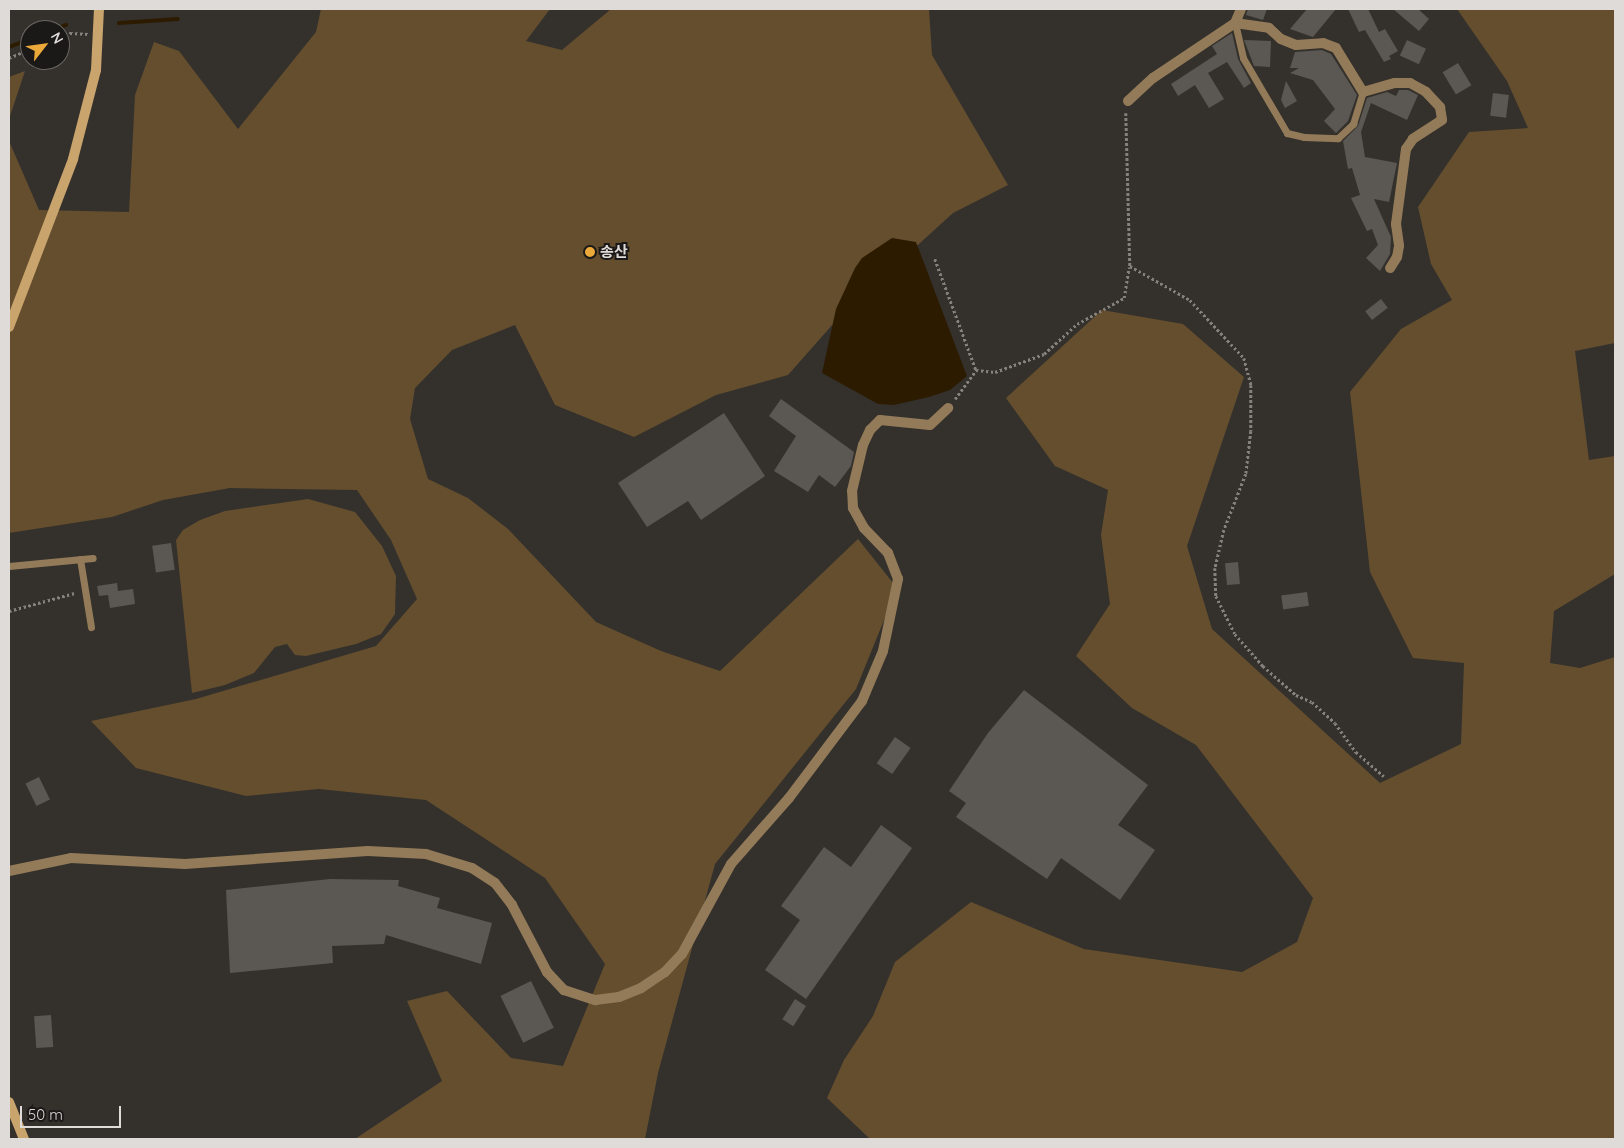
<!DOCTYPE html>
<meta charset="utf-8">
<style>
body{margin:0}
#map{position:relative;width:1624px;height:1148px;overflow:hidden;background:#34312c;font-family:Quicksand,"Noto Sans KR",sans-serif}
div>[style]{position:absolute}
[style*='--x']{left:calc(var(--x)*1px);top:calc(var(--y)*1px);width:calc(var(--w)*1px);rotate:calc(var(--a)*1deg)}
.green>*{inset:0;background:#644e2e}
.water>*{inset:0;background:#2d1b00}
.stream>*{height:4px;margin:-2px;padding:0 2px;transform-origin:2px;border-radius:2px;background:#2d1b00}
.building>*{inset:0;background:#5b5752;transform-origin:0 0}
.path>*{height:2.5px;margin-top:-1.25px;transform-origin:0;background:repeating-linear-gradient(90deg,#85827e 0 2.5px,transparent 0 5px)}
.lane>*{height:7px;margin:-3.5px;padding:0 3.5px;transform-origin:3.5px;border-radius:3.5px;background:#937b59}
.street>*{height:10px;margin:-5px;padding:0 5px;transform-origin:5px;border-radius:5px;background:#937b59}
.secondary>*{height:10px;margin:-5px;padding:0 5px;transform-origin:5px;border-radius:5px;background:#caa46d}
.dots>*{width:14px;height:14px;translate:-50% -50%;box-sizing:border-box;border:2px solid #1b1917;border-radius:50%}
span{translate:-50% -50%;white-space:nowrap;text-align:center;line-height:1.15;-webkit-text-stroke:4px #1b1917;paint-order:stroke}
.poi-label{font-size:15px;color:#dedbd8;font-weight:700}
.left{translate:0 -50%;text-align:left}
.frame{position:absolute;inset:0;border:10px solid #dedbd8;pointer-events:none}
.north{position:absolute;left:20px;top:20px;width:50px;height:50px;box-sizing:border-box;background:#1b1917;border:1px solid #696764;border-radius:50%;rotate:60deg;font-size:14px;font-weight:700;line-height:20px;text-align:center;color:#dedbd8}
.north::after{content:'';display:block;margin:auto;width:18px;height:22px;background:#eba93a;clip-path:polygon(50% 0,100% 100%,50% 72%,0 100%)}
.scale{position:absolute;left:20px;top:1106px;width:101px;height:22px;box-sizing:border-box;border:2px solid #dedbd8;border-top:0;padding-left:6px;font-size:15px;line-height:18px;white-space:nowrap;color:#dedbd8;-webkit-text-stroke:4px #1b1917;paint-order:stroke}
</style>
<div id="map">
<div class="green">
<i style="clip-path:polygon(321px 9px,550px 9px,526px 41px,562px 50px,611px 9px,929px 9px,932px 55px,1008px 185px,953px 213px,841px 315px,788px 375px,716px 395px,634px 437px,555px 405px,515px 325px,452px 350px,415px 388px,410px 419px,428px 479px,468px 498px,508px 529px,596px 622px,661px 651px,720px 671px,858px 539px,897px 588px,856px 689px,715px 864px,658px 1073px,645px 1139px,355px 1139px,442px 1081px,407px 1001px,447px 991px,511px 1058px,563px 1066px,605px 964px,545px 878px,426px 800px,319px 789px,246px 796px,136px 768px,91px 721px,196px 699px,376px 646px,417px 599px,391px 540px,357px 490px,230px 488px,163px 500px,112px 517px,9px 533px,9px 141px,39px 210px,129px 212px,135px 95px,154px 42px,179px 51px,238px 129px,316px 32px)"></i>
<i style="clip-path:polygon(1457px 9px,1615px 9px,1615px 343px,1575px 351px,1589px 460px,1615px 456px,1615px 574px,1554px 611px,1550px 663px,1580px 668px,1615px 657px,1615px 1139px,870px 1139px,827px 1098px,844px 1060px,873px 1016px,895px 962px,971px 902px,1084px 949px,1242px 972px,1297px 942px,1313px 898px,1196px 745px,1132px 708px,1076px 656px,1110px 604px,1101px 535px,1108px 490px,1055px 466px,1006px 398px,1102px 310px,1183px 324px,1244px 377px,1187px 546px,1212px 629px,1380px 783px,1461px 744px,1464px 663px,1413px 658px,1370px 572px,1350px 392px,1401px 329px,1452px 300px,1431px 264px,1418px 207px,1469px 132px,1528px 128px,1507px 81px)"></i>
<i style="clip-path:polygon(25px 71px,9px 119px,9px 77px)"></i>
<i style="clip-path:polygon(308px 499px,355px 512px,382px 546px,396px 576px,395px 614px,381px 634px,356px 644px,306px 656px,295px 655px,287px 644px,275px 647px,254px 673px,225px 685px,192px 693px,176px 540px,183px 530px,200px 520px,225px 511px)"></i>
</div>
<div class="water">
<i style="clip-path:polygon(892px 238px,916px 242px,967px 376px,950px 390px,929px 397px,894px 405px,878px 404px,822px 373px,836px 309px,855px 268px,862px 258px)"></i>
</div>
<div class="stream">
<i style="--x:119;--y:23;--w:59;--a:-3.9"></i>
<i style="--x:53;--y:30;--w:14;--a:-21"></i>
<i style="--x:9;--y:47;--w:22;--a:-21"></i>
</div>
<div class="building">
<i style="clip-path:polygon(1248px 9px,1267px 9px,1263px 20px,1246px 15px)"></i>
<i style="clip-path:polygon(1307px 9px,1336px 9px,1313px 37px,1290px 29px)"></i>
<i style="clip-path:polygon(1348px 9px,1368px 9px,1379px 32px,1385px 29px,1398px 51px,1389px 56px,1391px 59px,1384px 62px,1365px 30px,1359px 32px)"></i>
<i style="clip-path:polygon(1393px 9px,1418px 9px,1429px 19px,1419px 31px)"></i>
<i style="clip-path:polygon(1232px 33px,1238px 59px,1251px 83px,1244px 88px,1227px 62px,1208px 73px,1224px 99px,1209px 108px,1195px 85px,1178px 96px,1171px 84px,1217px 54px,1212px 46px)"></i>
<i style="clip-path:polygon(1244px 40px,1271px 41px,1270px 67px,1254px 66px)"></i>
<i style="left:1407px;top:40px;width:21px;height:17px;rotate:25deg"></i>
<i style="clip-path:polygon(1322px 50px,1331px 54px,1357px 95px,1348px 121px,1336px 133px,1324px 121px,1335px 109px,1313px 80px,1290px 73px,1299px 68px,1290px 68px,1295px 52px)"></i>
<i style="left:1458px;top:63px;width:26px;height:18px;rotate:59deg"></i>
<i style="clip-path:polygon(1286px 81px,1297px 101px,1285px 108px,1281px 100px)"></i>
<i style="clip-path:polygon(1399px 90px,1408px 90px,1418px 95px,1407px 120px,1371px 103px,1361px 132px,1365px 157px,1397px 163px,1389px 202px,1374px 199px,1391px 237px,1390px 254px,1380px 271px,1366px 258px,1378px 245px,1372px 229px,1367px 231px,1351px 198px,1360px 195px,1352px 168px,1348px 169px,1343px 141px,1358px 126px,1367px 98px,1387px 92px,1396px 96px)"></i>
<i style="left:1493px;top:93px;width:16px;height:23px;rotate:7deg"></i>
<i style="left:1381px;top:299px;width:11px;height:20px;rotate:52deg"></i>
<i style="clip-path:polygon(781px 399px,854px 452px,851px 466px,835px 487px,819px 475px,808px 492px,774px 471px,796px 436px,769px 416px)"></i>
<i style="clip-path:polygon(724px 413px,765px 476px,701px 520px,688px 501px,647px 527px,618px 483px)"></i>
<i style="left:171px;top:543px;width:27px;height:19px;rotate:82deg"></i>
<i style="left:1238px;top:562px;width:22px;height:13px;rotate:85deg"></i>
<i style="clip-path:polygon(117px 583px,118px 591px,133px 589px,135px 604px,110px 608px,108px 595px,99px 596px,97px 586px)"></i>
<i style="left:1307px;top:592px;width:14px;height:26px;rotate:82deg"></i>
<i style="clip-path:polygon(1024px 690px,1148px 785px,1118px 825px,1155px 850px,1120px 900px,1061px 858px,1047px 879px,956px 817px,966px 803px,949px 791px,988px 733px)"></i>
<i style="left:895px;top:737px;width:19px;height:32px;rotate:35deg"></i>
<i style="left:39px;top:777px;width:25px;height:15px;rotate:64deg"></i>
<i style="clip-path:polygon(881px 825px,912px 848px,806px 999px,765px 970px,800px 920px,781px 906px,824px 847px,851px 867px)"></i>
<i style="clip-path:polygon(330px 879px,399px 880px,398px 886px,440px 898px,437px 908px,492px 923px,481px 964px,386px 935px,384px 944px,332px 946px,333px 963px,230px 973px,226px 890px)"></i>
<i style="left:531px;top:981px;width:52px;height:34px;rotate:64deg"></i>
<i style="left:795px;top:999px;width:13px;height:24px;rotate:32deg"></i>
<i style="left:51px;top:1015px;width:32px;height:17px;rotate:86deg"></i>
</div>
<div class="path">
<i style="--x:60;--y:37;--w:11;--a:-22"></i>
<i style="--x:70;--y:33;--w:18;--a:3"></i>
<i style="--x:9;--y:58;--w:23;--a:-23"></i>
<i style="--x:1126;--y:113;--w:153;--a:88.5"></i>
<i style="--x:1130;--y:266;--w:69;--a:29.5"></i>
<i style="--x:1190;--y:300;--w:79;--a:47"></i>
<i style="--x:1244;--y:358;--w:28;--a:75"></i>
<i style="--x:1251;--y:385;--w:46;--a:90"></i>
<i style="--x:1251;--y:431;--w:43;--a:96.6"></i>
<i style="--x:1246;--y:474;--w:60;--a:111.4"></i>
<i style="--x:1224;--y:530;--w:39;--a:103"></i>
<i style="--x:1215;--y:568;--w:28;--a:88"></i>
<i style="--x:1216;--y:596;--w:42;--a:63.4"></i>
<i style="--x:1235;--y:634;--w:43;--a:48.8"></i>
<i style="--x:1263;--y:666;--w:44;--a:41.3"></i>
<i style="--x:1296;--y:695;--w:17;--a:24"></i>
<i style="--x:1312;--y:702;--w:31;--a:42"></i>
<i style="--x:1335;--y:723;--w:36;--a:54"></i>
<i style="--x:1356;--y:752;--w:37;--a:41"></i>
<i style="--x:935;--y:259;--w:118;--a:69.7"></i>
<i style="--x:955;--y:399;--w:36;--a:-54"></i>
<i style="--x:976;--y:370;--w:19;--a:6"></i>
<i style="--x:995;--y:372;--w:52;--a:-20.2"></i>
<i style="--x:1044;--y:354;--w:45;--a:-42.3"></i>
<i style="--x:1077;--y:324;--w:54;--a:-29"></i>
<i style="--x:1124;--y:298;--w:31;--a:-81"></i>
<i style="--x:9;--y:611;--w:68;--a:-15.3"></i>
</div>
<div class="lane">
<i style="--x:1235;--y:23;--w:36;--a:77"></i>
<i style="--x:1243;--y:58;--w:87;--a:59.6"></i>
<i style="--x:1287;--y:133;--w:17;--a:13"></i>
<i style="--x:1304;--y:137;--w:34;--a:2"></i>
<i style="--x:1338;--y:138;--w:21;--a:-43"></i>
<i style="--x:1353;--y:124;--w:34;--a:-73"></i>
<i style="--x:80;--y:559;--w:69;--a:80.8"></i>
<i style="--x:9;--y:566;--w:84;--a:-5.4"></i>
</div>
<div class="street">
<i style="--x:1241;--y:9;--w:15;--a:113"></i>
<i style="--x:1235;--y:23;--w:34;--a:8"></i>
<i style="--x:1269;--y:28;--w:16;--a:43"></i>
<i style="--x:1281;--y:39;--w:16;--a:22"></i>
<i style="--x:1296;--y:45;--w:27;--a:-4"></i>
<i style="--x:1323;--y:43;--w:14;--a:21"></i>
<i style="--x:1336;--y:48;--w:52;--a:58.5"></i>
<i style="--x:1363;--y:92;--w:33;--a:-16"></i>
<i style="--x:1395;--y:83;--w:15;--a:0"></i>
<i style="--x:1410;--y:83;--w:18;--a:29"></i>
<i style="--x:1426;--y:92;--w:21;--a:47"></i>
<i style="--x:1440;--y:107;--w:13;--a:81"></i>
<i style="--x:1442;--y:120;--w:35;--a:147"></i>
<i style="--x:1413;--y:139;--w:12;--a:125"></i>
<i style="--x:1406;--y:149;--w:76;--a:97.6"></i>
<i style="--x:1396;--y:224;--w:22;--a:82"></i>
<i style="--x:1399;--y:246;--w:11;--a:100"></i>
<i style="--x:1397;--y:257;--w:13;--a:122"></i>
<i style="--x:1128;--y:101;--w:34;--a:-43"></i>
<i style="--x:1153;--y:78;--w:99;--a:-33.9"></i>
<i style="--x:9;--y:871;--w:63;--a:-11.8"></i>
<i style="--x:71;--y:858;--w:114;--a:3"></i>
<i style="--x:185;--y:864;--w:183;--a:-4.1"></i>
<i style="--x:368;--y:851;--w:58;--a:3"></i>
<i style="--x:426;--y:854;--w:48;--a:16.9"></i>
<i style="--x:472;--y:868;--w:27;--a:33"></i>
<i style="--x:495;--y:883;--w:28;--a:52"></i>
<i style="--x:512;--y:905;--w:76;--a:62.4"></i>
<i style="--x:547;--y:972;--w:25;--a:47"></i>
<i style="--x:564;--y:990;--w:33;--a:18"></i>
<i style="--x:595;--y:1000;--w:24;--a:-7"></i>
<i style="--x:619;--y:997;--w:24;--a:-22"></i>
<i style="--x:641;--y:988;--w:29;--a:-34"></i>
<i style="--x:665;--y:972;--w:25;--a:-47"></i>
<i style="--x:682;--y:954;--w:102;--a:-61.4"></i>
<i style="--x:731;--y:864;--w:88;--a:-48.7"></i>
<i style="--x:789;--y:798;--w:121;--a:-53"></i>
<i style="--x:862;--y:701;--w:54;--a:-67.2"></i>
<i style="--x:883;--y:651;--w:74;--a:-78.2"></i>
<i style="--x:898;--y:579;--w:28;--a:-111"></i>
<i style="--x:888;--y:553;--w:35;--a:-134"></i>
<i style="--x:864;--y:528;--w:23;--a:-119"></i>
<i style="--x:853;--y:508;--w:17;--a:-93"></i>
<i style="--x:852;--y:491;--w:47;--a:-76.6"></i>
<i style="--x:863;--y:445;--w:17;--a:-65"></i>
<i style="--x:870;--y:430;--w:14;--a:-45"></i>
<i style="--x:880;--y:420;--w:50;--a:5.7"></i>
<i style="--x:930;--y:425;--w:25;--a:-43"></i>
</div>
<div class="secondary">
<i style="--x:9;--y:327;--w:180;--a:-69.1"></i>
<i style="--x:73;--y:159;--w:92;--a:-75.5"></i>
<i style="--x:96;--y:70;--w:61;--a:-87.2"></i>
<i style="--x:9;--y:1102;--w:40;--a:68"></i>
</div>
<div class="dots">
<i style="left:590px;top:252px;background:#eba93a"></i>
</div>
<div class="poi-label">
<span class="left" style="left:600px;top:252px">송산</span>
</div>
<div class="frame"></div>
<div class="north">N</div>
<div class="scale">50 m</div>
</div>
